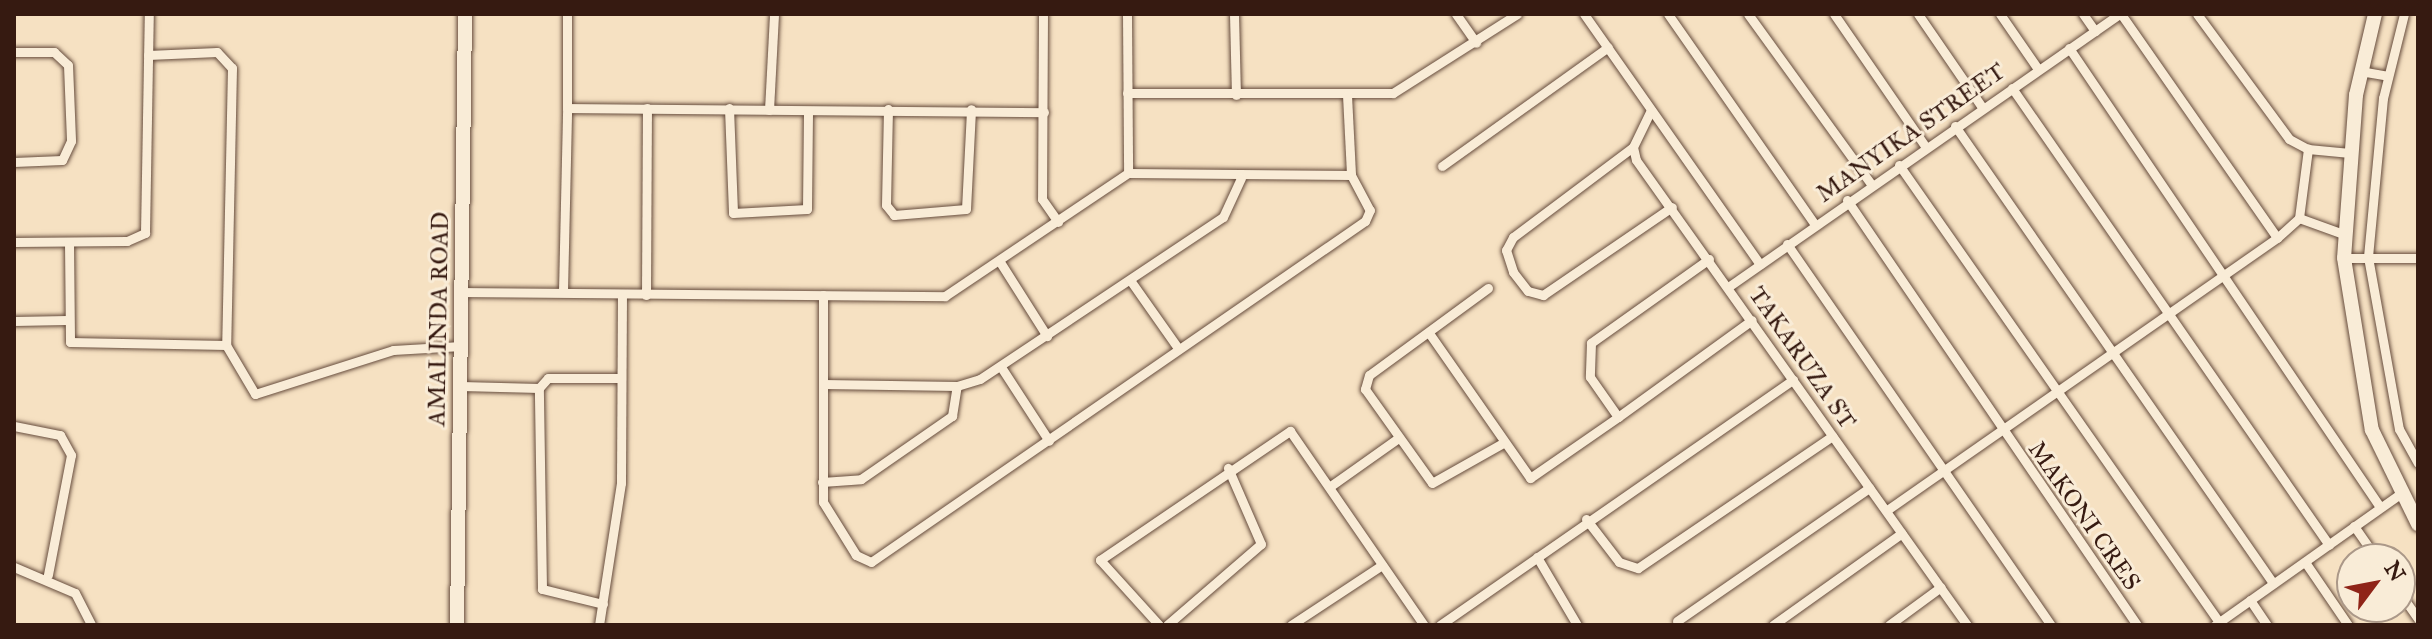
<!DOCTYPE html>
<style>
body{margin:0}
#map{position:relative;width:2432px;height:639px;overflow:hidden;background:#f6e1c2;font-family:"IM FELL Great Primer",serif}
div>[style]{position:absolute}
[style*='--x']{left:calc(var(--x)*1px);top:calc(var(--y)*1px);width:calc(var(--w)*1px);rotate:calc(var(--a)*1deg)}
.roads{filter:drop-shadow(0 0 2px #664c3d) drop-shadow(0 0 2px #664c3d)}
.street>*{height:9px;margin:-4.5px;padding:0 4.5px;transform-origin:4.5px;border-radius:4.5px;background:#f9ecd7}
.secondary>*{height:14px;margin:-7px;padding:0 7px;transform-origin:7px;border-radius:7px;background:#f9ecd7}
span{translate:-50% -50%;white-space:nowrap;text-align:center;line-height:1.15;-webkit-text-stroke:6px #f9ecd7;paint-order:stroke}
.street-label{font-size:24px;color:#361a11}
.frame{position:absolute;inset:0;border:16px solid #361a11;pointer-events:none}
.north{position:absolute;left:2336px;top:543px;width:80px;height:80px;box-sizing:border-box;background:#f9ecd7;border:2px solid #ab9888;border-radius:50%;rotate:58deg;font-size:22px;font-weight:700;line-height:32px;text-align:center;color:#361a11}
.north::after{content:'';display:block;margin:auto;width:28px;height:36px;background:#8f2418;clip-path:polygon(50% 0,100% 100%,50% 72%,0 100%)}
</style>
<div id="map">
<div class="roads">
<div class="street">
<i style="--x:567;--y:14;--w:94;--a:90"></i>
<i style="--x:567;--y:108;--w:477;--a:0.5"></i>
<i style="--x:1043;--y:14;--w:185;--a:90.3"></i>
<i style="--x:1042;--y:199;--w:28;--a:55"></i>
<i style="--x:1127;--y:14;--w:159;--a:89.6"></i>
<i style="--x:1234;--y:14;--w:81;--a:88.6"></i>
<i style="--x:1456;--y:14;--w:35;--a:55"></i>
<i style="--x:1584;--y:14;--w:306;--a:54.9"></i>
<i style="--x:1668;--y:14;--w:257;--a:55.1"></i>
<i style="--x:1748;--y:14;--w:210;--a:54.1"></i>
<i style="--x:1834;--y:14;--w:160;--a:55.4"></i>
<i style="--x:1918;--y:14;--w:113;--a:55.5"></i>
<i style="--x:2000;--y:14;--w:67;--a:55.4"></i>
<i style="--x:2083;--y:14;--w:21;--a:55"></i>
<i style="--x:2121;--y:14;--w:273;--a:55.1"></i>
<i style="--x:2197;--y:14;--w:155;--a:53.6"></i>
<i style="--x:2289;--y:139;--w:21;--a:28"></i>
<i style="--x:2308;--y:149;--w:42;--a:5.4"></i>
<i style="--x:2404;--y:14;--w:87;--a:104"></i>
<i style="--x:2383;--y:98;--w:160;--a:95.4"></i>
<i style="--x:2368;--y:257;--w:175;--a:79.8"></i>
<i style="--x:2399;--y:429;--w:39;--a:61"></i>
<i style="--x:2069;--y:48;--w:554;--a:55.88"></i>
<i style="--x:14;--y:52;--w:40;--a:0"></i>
<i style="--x:54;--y:52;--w:19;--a:43"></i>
<i style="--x:68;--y:65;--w:76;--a:87.7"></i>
<i style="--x:71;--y:141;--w:21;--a:115"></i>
<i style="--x:62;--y:160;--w:48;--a:177.6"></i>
<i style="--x:148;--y:55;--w:69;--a:-2.5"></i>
<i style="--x:217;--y:52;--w:22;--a:47"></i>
<i style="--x:232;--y:68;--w:277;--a:91.2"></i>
<i style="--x:2360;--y:71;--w:27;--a:10"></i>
<i style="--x:2012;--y:88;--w:556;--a:55.25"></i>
<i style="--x:1127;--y:93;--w:266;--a:0"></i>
<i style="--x:1393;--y:93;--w:147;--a:-32.5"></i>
<i style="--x:1347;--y:95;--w:80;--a:87.1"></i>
<i style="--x:729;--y:108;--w:105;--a:87.8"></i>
<i style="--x:733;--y:213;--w:74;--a:-3.1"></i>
<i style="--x:807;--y:209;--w:98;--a:-89.4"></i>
<i style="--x:888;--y:109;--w:96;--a:91.2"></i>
<i style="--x:886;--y:205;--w:13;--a:51"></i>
<i style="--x:894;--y:215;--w:72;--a:-4.8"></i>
<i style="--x:966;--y:209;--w:100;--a:-87.1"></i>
<i style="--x:769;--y:110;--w:96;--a:-87"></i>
<i style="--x:1651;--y:110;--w:41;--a:115.9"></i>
<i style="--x:1633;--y:147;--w:13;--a:77"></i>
<i style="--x:1636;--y:160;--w:571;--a:54.56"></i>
<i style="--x:1955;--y:126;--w:557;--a:55.17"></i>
<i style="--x:1633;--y:147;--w:150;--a:143.1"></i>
<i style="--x:1513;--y:237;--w:15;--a:118"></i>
<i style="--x:1506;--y:250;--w:23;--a:72"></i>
<i style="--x:1513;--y:272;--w:24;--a:52"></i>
<i style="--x:1528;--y:291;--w:16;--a:15"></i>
<i style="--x:1543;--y:295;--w:156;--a:-34.3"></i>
<i style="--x:1899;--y:165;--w:558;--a:55"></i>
<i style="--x:1442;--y:166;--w:204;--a:-35.6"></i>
<i style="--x:1847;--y:200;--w:515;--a:55.69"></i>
<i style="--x:2299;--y:218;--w:50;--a:19.9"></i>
<i style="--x:14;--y:242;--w:113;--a:-0.5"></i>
<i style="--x:127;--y:241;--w:20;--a:-24"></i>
<i style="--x:145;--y:233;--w:219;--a:-89"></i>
<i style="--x:69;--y:243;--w:99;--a:89.4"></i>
<i style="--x:70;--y:342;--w:156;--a:1.1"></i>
<i style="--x:226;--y:345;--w:57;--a:59.4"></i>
<i style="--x:255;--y:394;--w:145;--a:-17.7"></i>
<i style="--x:393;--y:350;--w:68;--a:-3.4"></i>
<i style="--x:1787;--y:244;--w:464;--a:55.3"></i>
<i style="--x:2344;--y:258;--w:74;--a:0"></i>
<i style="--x:1709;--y:259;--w:145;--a:144.6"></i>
<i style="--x:1591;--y:343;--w:34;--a:92"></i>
<i style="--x:1590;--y:377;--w:49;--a:55"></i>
<i style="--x:1618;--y:417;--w:165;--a:-35.9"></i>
<i style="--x:1000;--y:262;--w:88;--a:57.6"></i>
<i style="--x:1130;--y:280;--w:83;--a:54.8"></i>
<i style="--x:1728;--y:287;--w:477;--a:-34.9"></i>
<i style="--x:1488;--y:288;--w:147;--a:143.8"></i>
<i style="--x:1369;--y:375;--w:15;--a:106"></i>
<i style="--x:1365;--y:389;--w:115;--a:54.5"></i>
<i style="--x:1432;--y:483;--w:81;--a:-29.4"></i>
<i style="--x:563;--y:291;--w:183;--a:-88.7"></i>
<i style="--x:462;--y:292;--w:483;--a:0.5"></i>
<i style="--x:945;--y:296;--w:220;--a:-33.9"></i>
<i style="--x:1128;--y:173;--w:223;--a:0.5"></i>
<i style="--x:1351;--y:175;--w:40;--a:62"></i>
<i style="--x:1370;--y:210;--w:12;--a:114"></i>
<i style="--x:1365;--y:221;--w:600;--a:145.38"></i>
<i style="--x:871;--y:562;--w:17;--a:-155"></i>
<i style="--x:856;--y:555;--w:62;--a:-121.9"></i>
<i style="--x:823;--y:502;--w:207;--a:-90"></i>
<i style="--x:646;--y:295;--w:187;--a:-89.7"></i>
<i style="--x:14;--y:321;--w:53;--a:-1.1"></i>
<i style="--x:1429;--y:333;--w:177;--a:55.1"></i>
<i style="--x:1530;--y:478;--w:107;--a:-34.7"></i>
<i style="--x:1001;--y:367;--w:88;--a:57"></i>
<i style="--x:823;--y:384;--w:134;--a:0.9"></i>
<i style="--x:957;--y:386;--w:24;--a:-17"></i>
<i style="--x:980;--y:379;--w:292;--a:-33.7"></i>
<i style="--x:1223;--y:217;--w:43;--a:-65.2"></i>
<i style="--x:461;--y:386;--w:78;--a:1.5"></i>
<i style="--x:14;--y:426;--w:47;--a:11.1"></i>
<i style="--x:60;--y:435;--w:23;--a:61"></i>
<i style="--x:71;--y:455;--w:122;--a:100.9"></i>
<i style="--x:822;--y:482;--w:39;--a:-4"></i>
<i style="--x:861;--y:479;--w:111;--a:-34.7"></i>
<i style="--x:952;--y:416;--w:30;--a:-81"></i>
<i style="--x:1332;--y:485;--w:80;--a:-35.3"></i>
<i style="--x:1887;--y:510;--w:475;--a:-34.9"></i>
<i style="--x:2277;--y:238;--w:30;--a:-42"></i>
<i style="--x:2299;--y:218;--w:70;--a:-82.6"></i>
<i style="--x:1586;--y:519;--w:54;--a:52.5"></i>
<i style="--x:1619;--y:562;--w:20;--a:18"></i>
<i style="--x:1638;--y:568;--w:235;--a:-34.2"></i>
<i style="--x:2354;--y:526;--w:40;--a:55.1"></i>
<i style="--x:1537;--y:557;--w:79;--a:59.5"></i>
<i style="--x:2305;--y:562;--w:76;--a:55.7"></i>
<i style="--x:14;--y:567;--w:66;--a:23.1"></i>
<i style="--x:75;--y:593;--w:36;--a:63"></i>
<i style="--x:2400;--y:593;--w:32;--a:55"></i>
<i style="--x:2250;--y:600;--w:30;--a:56"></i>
<i style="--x:603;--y:604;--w:63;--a:-166.2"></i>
<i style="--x:542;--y:589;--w:201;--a:-90.9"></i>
<i style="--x:539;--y:388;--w:13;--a:-48"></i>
<i style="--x:548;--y:378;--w:72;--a:0"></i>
<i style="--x:1677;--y:621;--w:234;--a:-34.7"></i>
<i style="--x:599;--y:625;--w:144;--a:-81.2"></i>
<i style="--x:621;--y:483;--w:188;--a:-89.7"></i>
<i style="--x:1159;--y:625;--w:88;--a:-132.2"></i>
<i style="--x:1100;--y:560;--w:230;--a:-34.2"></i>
<i style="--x:1290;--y:431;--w:236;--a:55.4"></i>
<i style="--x:1167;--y:625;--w:124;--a:-40.8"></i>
<i style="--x:1261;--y:544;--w:83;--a:-113.5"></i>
<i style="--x:1291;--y:625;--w:109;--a:-33.4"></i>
<i style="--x:1440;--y:625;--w:430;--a:-34.8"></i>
<i style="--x:1773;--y:625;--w:158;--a:-35.5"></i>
<i style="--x:1889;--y:625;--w:64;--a:-36.2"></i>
<i style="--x:2215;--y:625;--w:230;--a:-35.3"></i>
</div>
<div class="secondary">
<i style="--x:2375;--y:14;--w:83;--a:103.2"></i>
<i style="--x:2356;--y:95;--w:163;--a:94.2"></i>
<i style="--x:2344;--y:258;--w:174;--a:80.8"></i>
<i style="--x:2372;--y:430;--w:105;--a:63.9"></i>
<i style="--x:457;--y:625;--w:611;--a:-89.25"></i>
</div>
</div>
<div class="street-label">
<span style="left:1911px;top:133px;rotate:-35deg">MANYIKA STREET</span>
<span style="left:439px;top:319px;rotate:-89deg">AMALINDA ROAD</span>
<span style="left:1802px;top:358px;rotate:55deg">TAKARUZA ST</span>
<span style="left:2084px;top:516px;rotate:55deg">MAKONI CRES</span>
</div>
<div class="frame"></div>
<div class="north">N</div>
</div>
